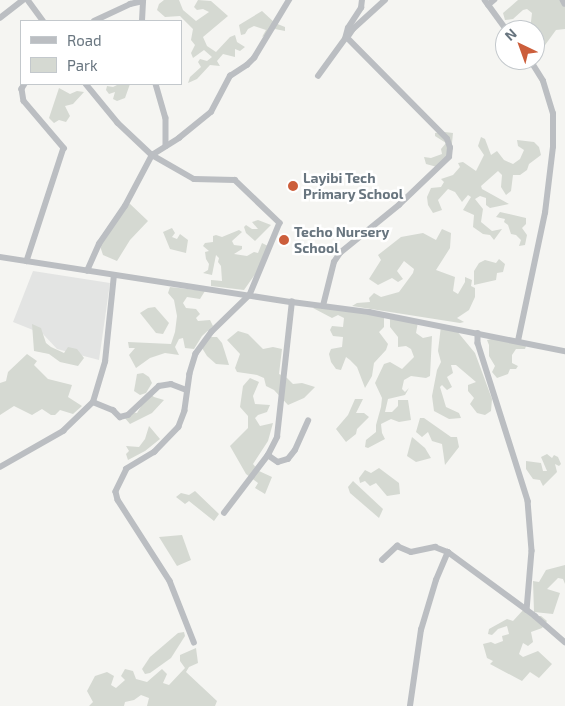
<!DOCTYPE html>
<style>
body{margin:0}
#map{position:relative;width:565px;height:706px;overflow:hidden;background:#f5f5f2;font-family:"Exo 2",sans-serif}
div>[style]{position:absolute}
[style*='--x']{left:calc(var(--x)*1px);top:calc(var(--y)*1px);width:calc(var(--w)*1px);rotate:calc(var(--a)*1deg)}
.built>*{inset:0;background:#e3e4e3}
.green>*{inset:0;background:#d5d9d2}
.minor>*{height:5.5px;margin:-2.75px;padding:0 2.75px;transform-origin:2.75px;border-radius:2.75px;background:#bbbec2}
.dots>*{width:14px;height:14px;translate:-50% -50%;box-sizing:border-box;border:2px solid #fff;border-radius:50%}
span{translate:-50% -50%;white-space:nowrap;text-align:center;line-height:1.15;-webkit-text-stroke:5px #fff;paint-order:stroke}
.poi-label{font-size:14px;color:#68757f;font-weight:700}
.left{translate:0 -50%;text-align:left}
.legend{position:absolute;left:20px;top:20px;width:162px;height:65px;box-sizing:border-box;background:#fff;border:1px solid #c3c8cc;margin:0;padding:6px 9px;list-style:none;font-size:15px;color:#68757f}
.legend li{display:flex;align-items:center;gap:10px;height:25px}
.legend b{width:25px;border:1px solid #c3c8cc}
.north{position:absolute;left:495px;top:20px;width:50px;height:50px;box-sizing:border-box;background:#fff;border:1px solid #c3c8cc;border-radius:50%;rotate:318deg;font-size:14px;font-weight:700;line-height:20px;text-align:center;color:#68757f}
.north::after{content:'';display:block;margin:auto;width:18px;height:22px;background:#cc5e3b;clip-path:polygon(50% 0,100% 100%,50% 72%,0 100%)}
</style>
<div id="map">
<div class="built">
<i style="clip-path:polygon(33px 271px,110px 283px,99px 360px,57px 349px,43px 334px,13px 322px)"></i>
</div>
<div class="green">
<i style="clip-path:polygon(164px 0,179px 0,183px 10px,196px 21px,209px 12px,203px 9px,197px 10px,194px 7px,198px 0,211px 1px,228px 16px,203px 37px,207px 46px,216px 52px,230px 37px,235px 35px,237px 42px,245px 47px,240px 51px,235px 49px,235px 57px,223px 54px,217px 61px,220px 66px,210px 65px,197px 79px,188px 83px,190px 77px,201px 67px,198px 62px,200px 59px,207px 61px,212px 57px,204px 50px,193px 58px,191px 53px,195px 45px,191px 40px,193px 29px,180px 16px,165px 17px,157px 10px,159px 4px)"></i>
<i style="clip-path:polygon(518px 0,565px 0,565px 29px,556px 30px,540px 52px,535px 52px,535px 30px,530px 30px,532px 13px,527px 9px,523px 10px,513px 19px,505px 20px,503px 13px)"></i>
<i style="clip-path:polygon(262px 11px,275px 23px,285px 27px,285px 31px,275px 29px,262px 37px,266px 30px,254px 26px,248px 29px,245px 34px,241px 35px,239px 25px)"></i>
<i style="clip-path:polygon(119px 84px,130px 84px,125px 98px,117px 101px,113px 99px,115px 92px,109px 94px,106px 90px,107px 86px,113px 87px)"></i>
<i style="clip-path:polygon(59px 88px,70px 94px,77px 91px,84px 92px,73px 104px,65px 106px,70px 116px,66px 122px,59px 120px,54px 123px,49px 118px)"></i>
<i style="clip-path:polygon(445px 132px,453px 133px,451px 153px,437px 167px,426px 164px,424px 157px,431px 158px,442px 154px,441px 149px,446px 143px,435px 136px,435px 133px)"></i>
<i style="clip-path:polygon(481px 137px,485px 139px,491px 155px,497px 151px,504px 160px,513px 164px,520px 159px,524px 150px,518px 146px,517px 140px,534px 142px,539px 147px,541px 155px,529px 164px,527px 170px,520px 175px,513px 175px,511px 191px,506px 195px,501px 187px,502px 175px,498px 171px,481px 186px,482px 189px,509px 204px,490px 208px,486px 205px,486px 198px,480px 196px,475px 199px,483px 209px,481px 222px,492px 231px,502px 229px,494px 240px,490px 235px,483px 234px,473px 227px,474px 215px,463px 210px,471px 197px,468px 195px,462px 202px,455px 192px,448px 189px,438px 200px,442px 210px,433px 213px,428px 205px,427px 197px,431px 188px,441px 187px,444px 182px,441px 179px,453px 175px,460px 167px,458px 163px,463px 162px,476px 171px,484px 155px,478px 146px)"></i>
<i style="clip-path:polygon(128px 202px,148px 221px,130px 240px,117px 261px,103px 255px,98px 240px)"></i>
<i style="clip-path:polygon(500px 212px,526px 218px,526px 224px,522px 228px,527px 235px,525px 245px,519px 246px,521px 240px,516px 235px,511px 234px,508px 225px,504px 222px,505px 219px,496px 217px)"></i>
<i style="clip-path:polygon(258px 220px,271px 225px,255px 241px,246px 233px,244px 227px,246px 225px,252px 229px,258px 229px,252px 222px)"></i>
<i style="clip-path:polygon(172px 228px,175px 233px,172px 237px,177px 239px,180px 234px,188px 240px,186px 253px,170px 249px,163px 232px)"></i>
<i style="clip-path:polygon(442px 229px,451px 233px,450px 248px,436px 270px,455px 277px,453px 291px,458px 294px,465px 282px,465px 277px,472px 280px,471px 286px,475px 288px,475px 297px,469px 310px,457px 318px,464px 322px,460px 323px,352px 306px,357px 303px,370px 302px,369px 298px,374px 293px,381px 297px,399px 292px,413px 273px,414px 269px,404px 261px,397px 271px,403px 279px,398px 282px,392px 278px,378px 285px,369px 279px,381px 260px,378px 255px,401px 237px,423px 233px,436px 240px)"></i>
<i style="clip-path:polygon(239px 230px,242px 232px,232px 241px,234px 245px,242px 246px,242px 249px,234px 254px,247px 256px,254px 252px,258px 253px,262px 243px,268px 246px,256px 273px,244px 290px,211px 286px,211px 280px,222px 281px,221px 266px,218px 262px,219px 258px,216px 255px,212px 275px,203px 273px,208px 270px,209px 264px,206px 259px,205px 252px,209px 251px,203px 246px,205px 243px,213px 242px,213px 236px,216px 235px,222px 237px)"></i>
<i style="clip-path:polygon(499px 259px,505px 264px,503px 272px,497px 273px,496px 280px,474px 285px,474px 271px,479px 263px,485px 260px,496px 263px)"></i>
<i style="clip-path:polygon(170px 287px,205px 291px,200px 299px,187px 297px,183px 303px,186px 308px,196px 309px,200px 314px,196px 318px,198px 321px,210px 320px,213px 326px,202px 336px,194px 349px,185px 348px,183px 338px,179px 339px,175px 347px,179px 355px,165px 353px,150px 358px,136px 368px,129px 355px,135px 348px,129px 348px,128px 342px,171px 344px,175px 332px,177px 316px,174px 300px,168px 293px)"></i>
<i style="clip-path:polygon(318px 306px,384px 317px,384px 327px,379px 332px,388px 344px,386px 350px,374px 363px,372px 376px,365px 388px,357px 367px,350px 360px,346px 357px,341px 370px,336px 369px,331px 362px,329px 354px,331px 349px,342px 347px,343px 337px,333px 336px,330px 330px,332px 326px,343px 327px,344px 318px,338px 315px,332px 318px,313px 308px)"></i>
<i style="clip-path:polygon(155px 307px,169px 323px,163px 334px,156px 333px,140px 313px,148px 308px)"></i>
<i style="clip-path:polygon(390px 318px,418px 322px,416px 333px,423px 338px,432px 336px,430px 376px,426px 378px,411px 376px,404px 380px,402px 389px,405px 392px,409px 388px,405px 395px,388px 399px,385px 412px,392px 412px,398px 406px,398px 400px,408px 400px,411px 420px,399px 422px,391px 419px,381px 424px,382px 433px,385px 439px,368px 448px,365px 447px,366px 440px,376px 432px,376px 425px,381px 407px,382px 398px,375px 383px,384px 364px,390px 362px,402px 369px,414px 357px,411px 349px,406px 346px,398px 347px,398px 337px,390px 327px)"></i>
<i style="clip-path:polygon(32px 324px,41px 328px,46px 343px,51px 347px,64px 353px,68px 347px,77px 349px,84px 358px,78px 366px,60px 362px,49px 354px,34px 351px)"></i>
<i style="clip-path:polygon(441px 326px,456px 330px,475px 353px,492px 399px,491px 411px,485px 415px,477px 413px,470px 404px,474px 398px,468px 391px,468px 385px,476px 382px,456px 365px,451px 365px,453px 373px,447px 377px,452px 387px,447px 390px,442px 385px,440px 387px,446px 407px,459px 413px,461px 418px,449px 419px,434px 411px,432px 396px,437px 370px,441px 362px,438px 351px)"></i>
<i style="clip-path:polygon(238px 331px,248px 334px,263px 349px,273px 347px,282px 349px,279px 374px,287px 378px,293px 384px,302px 383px,315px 387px,304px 398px,288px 405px,274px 390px,266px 386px,264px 378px,257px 375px,237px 372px,235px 368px,240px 354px,227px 340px)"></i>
<i style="clip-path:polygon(206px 337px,217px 337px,222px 343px,229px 365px,216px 364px,207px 356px,202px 348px)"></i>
<i style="clip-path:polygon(496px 338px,527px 343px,525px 349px,516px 349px,512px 355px,512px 363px,518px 366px,516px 369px,510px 369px,508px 374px,497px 378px,492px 372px,495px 366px,489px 356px,489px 345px,487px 340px)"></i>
<i style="clip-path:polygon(27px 354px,37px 361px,34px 365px,48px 379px,72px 385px,68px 397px,82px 406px,73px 414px,60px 410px,55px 415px,51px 415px,42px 409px,32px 415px,14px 406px,0 415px,0 383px,6px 381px,8px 372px)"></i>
<i style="clip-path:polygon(143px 373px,149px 377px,152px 383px,146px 393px,140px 395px,134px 391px,137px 374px)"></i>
<i style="clip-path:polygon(250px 378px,259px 382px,253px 396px,255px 404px,270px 405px,267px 412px,258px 415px,255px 418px,260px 426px,273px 423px,268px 441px,253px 464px,259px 471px,272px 477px,265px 494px,255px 488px,258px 483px,246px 474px,230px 446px,248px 428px,248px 416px,240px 407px,243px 386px)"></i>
<i style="clip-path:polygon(149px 393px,154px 397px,164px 400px,152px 413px,130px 424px,124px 417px,131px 412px,137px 413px)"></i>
<i style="clip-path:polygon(355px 399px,363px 399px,356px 413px,364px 413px,369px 417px,357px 429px,356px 434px,346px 442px,336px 429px,348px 415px)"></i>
<i style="clip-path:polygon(420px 418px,424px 418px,451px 437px,457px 437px,459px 447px,445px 465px,442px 444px,432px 441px,428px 432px,422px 437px,416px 432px)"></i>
<i style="clip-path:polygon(149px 426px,160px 439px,145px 451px,128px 460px,126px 454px,129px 451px,126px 446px,139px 447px,145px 439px)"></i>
<i style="clip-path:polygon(412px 437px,425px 448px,431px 458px,416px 462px,407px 456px)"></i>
<i style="clip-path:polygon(547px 454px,552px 458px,554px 455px,558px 457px,561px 464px,559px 466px,555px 464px,557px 472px,543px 486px,540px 480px,533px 479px,526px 469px,526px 461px,541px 463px,543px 471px,547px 471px,541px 457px)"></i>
<i style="clip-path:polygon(379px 468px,399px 483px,400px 494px,387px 496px,376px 483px,370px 486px,365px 481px,360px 483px,359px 478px,365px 470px,371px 473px)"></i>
<i style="clip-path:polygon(353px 481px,383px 509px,379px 518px,350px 493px,348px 487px)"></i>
<i style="clip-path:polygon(195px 491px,219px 514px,214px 521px,189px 501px,185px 504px,176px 497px,181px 493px,189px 495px)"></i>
<i style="clip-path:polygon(182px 535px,191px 560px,177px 566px,159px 537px)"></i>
<i style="clip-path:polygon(565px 565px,565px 584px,563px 579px,558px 578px,547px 589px,560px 593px,553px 614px,534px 612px,533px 581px,539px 582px,546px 570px)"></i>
<i style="clip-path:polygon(524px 609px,533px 616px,541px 616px,547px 621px,542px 628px,531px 632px,533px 642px,528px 646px,523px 643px,519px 654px,523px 657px,538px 651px,552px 664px,539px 678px,530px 672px,522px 681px,490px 664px,493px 661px,487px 658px,483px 644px,491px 642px,495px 644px,503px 641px,502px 636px,509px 634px,507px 626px,498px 629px,492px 635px,488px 634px,489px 629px,507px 619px,513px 621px)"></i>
<i style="clip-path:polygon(184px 632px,185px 636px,171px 658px,150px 673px,145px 674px,142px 669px,150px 657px,178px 633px)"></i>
<i style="clip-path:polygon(196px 648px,198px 663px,189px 667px,186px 672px,217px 701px,215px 706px,147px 706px,149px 698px,141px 695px,134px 700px,125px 702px,124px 706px,89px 706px,93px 702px,87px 691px,95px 676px,107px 672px,114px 676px,111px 685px,116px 688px,125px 680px,121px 676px,125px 669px,133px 671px,136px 679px,147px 682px,162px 669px,167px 674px,163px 683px,169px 685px,185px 668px,180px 661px,180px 655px)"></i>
</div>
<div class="minor">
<i style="--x:28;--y:0;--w:26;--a:54"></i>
<i style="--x:485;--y:0;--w:37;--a:54"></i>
<i style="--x:563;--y:0;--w:4;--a:63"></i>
<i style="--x:488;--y:5;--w:8;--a:-40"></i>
<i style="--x:0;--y:18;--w:29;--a:-38"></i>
<i style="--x:94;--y:21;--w:40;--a:-25"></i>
<i style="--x:130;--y:4;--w:13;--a:-13"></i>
<i style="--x:142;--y:21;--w:21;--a:-87"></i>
<i style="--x:318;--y:76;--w:46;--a:-53.9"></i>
<i style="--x:345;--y:39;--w:11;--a:-75"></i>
<i style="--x:348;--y:28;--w:24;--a:-57"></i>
<i style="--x:361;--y:8;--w:8;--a:-83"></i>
<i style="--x:25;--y:84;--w:6;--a:121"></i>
<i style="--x:22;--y:89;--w:12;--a:81"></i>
<i style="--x:24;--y:101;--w:62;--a:49.6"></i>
<i style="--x:64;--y:148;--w:119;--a:108.1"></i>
<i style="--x:86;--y:84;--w:50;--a:50.6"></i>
<i style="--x:118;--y:123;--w:47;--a:43.3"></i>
<i style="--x:152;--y:155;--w:48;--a:29.7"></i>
<i style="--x:194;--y:179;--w:41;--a:1.4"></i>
<i style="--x:235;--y:180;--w:62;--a:43.7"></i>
<i style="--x:280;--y:223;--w:78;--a:112.6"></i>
<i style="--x:250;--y:295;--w:53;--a:135.8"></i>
<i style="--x:212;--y:332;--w:27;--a:126"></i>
<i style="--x:196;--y:354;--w:21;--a:107"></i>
<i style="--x:190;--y:374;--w:37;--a:98"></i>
<i style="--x:185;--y:411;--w:17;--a:111"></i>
<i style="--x:179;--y:427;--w:35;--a:134"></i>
<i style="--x:155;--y:452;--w:33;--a:149"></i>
<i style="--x:127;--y:469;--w:25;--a:116"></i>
<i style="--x:116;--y:492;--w:8;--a:76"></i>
<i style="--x:118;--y:500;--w:96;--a:57.3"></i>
<i style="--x:170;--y:581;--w:66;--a:68.5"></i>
<i style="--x:156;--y:84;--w:35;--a:74"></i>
<i style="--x:166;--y:118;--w:28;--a:90"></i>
<i style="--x:0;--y:257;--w:295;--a:8.8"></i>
<i style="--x:292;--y:302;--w:78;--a:7.4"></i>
<i style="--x:369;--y:312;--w:200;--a:11.3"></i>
<i style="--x:87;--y:271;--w:30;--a:-66"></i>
<i style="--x:99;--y:244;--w:46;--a:-55.6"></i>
<i style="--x:125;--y:206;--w:58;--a:-62.1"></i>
<i style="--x:152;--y:155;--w:32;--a:-32"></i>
<i style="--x:179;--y:138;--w:41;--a:-39.1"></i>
<i style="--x:211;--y:112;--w:41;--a:-62.2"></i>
<i style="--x:230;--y:76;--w:20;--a:-33"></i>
<i style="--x:247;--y:65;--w:10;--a:-45"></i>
<i style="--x:254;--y:58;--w:68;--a:-58.9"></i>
<i style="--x:323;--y:306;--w:45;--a:-76"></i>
<i style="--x:334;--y:262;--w:11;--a:-56"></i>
<i style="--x:340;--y:253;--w:76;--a:-39.1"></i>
<i style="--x:399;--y:205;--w:69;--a:-43.8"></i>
<i style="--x:449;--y:157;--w:9;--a:-84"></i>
<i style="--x:450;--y:148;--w:9;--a:-108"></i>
<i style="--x:447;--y:139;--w:142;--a:-134.7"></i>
<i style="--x:347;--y:38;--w:11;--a:-56"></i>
<i style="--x:353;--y:29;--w:43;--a:-42.2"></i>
<i style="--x:478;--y:333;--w:10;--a:90"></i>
<i style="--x:478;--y:343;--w:166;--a:72.4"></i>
<i style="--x:528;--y:501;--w:50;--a:85.4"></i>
<i style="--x:532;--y:551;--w:59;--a:94.8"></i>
<i style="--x:518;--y:341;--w:131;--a:-78.1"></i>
<i style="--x:545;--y:213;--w:66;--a:-83.1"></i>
<i style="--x:553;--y:147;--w:33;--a:-90"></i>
<i style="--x:553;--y:114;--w:34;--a:-107"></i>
<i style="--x:543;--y:81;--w:25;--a:-122"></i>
<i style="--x:93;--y:402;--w:22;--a:22"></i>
<i style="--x:113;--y:410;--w:10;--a:45"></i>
<i style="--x:120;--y:417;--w:8;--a:-14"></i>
<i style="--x:128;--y:415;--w:42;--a:-43.1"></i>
<i style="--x:159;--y:386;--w:12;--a:-9"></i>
<i style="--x:171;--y:384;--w:17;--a:21"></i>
<i style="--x:268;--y:455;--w:12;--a:35"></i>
<i style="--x:278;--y:462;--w:10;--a:-17"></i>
<i style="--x:288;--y:459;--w:11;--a:-52"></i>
<i style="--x:295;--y:450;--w:32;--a:-66"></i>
<i style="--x:0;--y:467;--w:73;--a:-29.7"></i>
<i style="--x:63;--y:431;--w:42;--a:-44"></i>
<i style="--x:93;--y:402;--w:42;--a:-73.3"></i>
<i style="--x:105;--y:362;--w:87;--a:-84.1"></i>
<i style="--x:224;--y:513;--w:73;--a:-52.8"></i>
<i style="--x:268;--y:455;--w:20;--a:-63"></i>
<i style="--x:277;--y:437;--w:136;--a:-83.7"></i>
<i style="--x:382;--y:560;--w:21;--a:-43"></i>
<i style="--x:397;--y:546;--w:15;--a:23"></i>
<i style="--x:411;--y:552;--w:25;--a:-12"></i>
<i style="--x:435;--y:547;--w:14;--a:21"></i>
<i style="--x:448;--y:552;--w:108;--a:36.3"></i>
<i style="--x:535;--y:616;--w:40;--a:41"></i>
<i style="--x:410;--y:706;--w:77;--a:-81.8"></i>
<i style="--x:421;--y:630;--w:52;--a:-73.3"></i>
<i style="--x:436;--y:580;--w:30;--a:-67"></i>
</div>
<div class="dots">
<i style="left:293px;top:186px;background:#cc5e3b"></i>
<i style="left:284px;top:240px;background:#cc5e3b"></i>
</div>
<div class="poi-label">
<span class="left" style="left:303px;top:186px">Layibi Tech<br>Primary School</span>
<span class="left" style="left:294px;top:240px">Techo Nursery<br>School</span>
</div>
<ul class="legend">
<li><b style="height:6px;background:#bbbec2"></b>Road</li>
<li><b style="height:14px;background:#d5d9d2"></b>Park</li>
</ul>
<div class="north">N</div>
</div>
